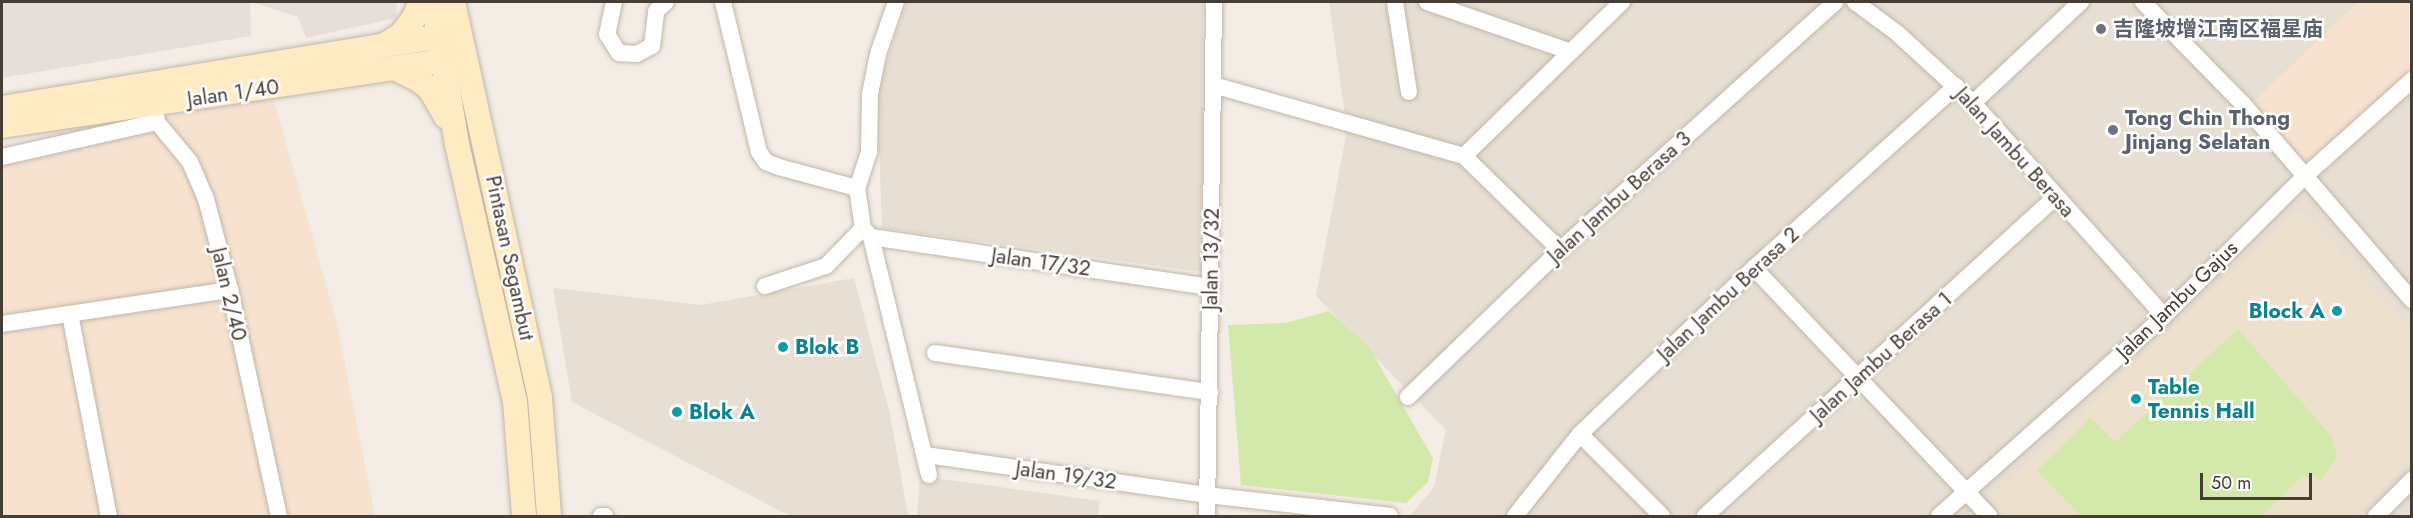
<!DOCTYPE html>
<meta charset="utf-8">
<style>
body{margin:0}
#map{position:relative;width:2413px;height:518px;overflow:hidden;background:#f3ede5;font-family:Jost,"Noto Sans SC",sans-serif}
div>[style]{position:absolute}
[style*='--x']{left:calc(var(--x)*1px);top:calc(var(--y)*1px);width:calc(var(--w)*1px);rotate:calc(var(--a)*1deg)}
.residential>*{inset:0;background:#e7dfd3}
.commercial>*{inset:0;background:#f6e2cf}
.industrial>*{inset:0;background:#e5dfda}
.education>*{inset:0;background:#ede1ce}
.green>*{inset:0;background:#d3e9ac}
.roads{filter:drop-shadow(0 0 2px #c2b7aa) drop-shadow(0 0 2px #c2b7aa)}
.minor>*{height:16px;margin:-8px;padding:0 8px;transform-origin:8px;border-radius:8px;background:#fff}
.secondary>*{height:24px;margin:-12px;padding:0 12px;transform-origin:12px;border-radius:12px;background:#ffebc3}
.dots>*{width:16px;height:16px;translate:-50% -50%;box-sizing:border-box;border:3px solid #fff;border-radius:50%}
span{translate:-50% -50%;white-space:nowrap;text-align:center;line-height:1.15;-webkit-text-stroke:5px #fff;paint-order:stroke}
.worship-label{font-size:21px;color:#5b616d;font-weight:700}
.left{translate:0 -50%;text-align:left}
.street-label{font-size:21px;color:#463d34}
.culture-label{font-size:21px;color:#0d838f;font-weight:700}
.right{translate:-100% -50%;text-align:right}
.frame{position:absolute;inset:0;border:3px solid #463d34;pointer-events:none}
.scale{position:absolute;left:2200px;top:473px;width:112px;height:27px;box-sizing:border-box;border:3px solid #463d34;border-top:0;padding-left:8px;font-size:18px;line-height:21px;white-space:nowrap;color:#463d34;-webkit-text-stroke:4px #fff;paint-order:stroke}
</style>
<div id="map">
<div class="residential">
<i style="clip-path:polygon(907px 2px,1203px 2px,1201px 272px,882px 228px,877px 90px)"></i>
<i style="clip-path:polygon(1329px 2px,2411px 2px,2411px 516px,1410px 516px,1434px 487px,1446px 430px,1316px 296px,1347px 130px)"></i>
<i style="clip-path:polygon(854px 278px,890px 414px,908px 516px,790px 516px,572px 402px,553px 288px,701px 305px)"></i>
<i style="clip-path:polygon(920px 476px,1100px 501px,1098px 516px,917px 516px)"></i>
</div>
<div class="commercial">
<i style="clip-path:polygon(2358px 2px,2411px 2px,2411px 73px,2306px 169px,2251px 104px)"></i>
<i style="clip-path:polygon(273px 97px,337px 323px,375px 516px,2px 516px,2px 148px)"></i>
</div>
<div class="industrial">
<i style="clip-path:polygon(2px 2px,250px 2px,251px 36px,2px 78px)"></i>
<i style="clip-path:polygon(252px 2px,397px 2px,396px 18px,306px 38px,298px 17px)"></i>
</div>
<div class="education">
<i style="clip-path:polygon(2300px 209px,2411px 329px,2411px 458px,2354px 516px,2004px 516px,1988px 500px)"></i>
</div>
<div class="green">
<i style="clip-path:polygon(1329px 311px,1369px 347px,1433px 458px,1428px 482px,1406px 503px,1241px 485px,1228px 325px,1285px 323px)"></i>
<i style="clip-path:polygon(2238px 329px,2332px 437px,2337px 457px,2320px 481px,2314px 474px,2310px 479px,2303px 475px,2262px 516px,2081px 516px,2037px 471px,2090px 417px,2115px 442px)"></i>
</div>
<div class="roads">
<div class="minor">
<i style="--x:614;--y:2;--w:33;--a:102"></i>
<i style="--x:607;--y:34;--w:22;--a:58"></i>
<i style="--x:619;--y:53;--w:18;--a:3"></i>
<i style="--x:637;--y:54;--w:17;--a:-28"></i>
<i style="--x:652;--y:46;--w:35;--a:-83"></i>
<i style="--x:656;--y:11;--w:13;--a:-42"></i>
<i style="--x:723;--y:2;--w:154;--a:76.5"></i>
<i style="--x:759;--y:152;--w:12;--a:55"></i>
<i style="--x:766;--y:162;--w:14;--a:21"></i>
<i style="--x:779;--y:167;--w:81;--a:15.1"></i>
<i style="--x:896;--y:2;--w:55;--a:109.1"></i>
<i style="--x:878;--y:54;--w:41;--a:101.3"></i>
<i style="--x:870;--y:94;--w:58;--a:91"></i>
<i style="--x:869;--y:152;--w:38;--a:108"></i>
<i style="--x:857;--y:188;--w:40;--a:81.5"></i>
<i style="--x:863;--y:228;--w:12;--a:48"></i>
<i style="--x:871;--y:237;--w:245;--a:76.3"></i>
<i style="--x:1395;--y:2;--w:91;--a:81.2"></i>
<i style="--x:1427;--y:2;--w:152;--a:19.1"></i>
<i style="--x:1855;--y:2;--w:52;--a:36.4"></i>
<i style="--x:1897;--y:33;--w:103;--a:42.6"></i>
<i style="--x:1973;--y:103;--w:286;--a:48.1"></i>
<i style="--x:2143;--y:2;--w:144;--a:45.6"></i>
<i style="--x:2244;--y:105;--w:257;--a:49.3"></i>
<i style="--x:1213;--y:85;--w:261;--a:15.8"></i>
<i style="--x:1464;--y:156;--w:134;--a:44.4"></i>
<i style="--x:151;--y:95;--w:28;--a:77"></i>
<i style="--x:157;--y:122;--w:52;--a:50.5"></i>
<i style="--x:190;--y:162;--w:40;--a:66.6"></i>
<i style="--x:206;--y:199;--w:94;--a:75.2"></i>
<i style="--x:230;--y:290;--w:231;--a:77.8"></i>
<i style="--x:1973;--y:103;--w:148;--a:-43.1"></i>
<i style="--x:1464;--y:156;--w:221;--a:-44.3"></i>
<i style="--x:2;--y:157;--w:159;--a:-12.7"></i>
<i style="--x:871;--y:237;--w:344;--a:8.4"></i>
<i style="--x:1754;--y:268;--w:342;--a:46.5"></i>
<i style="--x:765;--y:286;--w:64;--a:-18.2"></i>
<i style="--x:826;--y:266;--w:53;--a:-45.8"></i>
<i style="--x:70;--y:314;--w:206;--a:79.1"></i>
<i style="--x:2;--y:324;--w:231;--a:-8.5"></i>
<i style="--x:935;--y:353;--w:278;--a:8.1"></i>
<i style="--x:1408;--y:397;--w:211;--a:-44"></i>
<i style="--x:1560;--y:250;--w:370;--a:-42"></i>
<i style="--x:1580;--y:434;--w:116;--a:45"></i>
<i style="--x:926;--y:455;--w:284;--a:8.1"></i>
<i style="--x:1207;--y:495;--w:184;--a:6.5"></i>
<i style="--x:601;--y:516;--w:4;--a:0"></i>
<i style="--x:1207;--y:516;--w:514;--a:-89.22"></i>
<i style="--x:1515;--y:516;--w:105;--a:-51.6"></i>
<i style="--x:1580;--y:434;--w:240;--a:-43.7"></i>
<i style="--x:1754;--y:268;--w:272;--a:-42"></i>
<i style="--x:1705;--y:516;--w:474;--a:-42.3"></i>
<i style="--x:1939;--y:516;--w:301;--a:-41.6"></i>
<i style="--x:2164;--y:316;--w:199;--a:-44.8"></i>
<i style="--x:2305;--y:176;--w:144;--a:-41.9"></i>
<i style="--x:2376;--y:516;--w:51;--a:-45"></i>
</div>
<div class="secondary">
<i style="--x:433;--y:2;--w:144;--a:80.4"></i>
<i style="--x:457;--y:144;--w:263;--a:77.3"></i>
<i style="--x:515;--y:401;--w:115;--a:85.5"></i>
<i style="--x:453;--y:2;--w:405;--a:77.6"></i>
<i style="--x:540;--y:398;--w:118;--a:85.6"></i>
<i style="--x:386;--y:44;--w:17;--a:-31"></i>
<i style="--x:401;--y:35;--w:21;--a:-53"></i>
<i style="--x:414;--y:18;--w:17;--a:-66"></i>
<i style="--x:395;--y:68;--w:28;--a:27"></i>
<i style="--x:420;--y:81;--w:13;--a:39"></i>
<i style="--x:430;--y:89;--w:32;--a:60"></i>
<i style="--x:2;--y:108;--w:456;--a:-9.3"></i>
<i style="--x:2;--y:126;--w:459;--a:-8.4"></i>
</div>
</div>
<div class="dots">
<i style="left:2101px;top:29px;background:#6b7280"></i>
<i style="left:2113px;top:130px;background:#6b7280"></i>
<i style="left:2337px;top:311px;background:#0f9aa8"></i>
<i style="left:783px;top:347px;background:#0f9aa8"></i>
<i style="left:2136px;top:399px;background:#0f9aa8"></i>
<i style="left:677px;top:412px;background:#0f9aa8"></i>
</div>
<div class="worship-label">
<span class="left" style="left:2113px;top:29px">吉隆坡增江南区福星庙</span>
<span class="left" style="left:2125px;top:130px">Tong Chin Thong<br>Jinjang Selatan</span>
</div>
<div class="street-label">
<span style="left:233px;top:93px;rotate:-8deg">Jalan 1/40</span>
<span style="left:2015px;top:152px;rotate:48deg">Jalan Jambu Berasa</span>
<span style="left:1619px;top:197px;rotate:-42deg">Jalan Jambu Berasa 3</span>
<span style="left:510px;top:258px;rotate:78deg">Pintasan Segambut</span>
<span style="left:1211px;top:259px;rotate:-89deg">Jalan 13/32</span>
<span style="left:1041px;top:262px;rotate:8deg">Jalan 17/32</span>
<span style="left:229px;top:294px;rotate:77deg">Jalan 2/40</span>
<span style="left:1728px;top:294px;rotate:-43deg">Jalan Jambu Berasa 2</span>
<span style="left:2177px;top:300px;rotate:-44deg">Jalan Jambu Gajus</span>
<span style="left:1881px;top:357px;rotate:-42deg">Jalan Jambu Berasa 1</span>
<span style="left:1066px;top:475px;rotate:8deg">Jalan 19/32</span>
</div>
<div class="culture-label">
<span class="right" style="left:2325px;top:311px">Block A</span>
<span class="left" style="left:795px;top:347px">Blok B</span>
<span class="left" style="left:2148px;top:399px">Table<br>Tennis Hall</span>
<span class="left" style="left:689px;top:412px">Blok A</span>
</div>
<div class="frame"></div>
<div class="scale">50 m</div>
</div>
